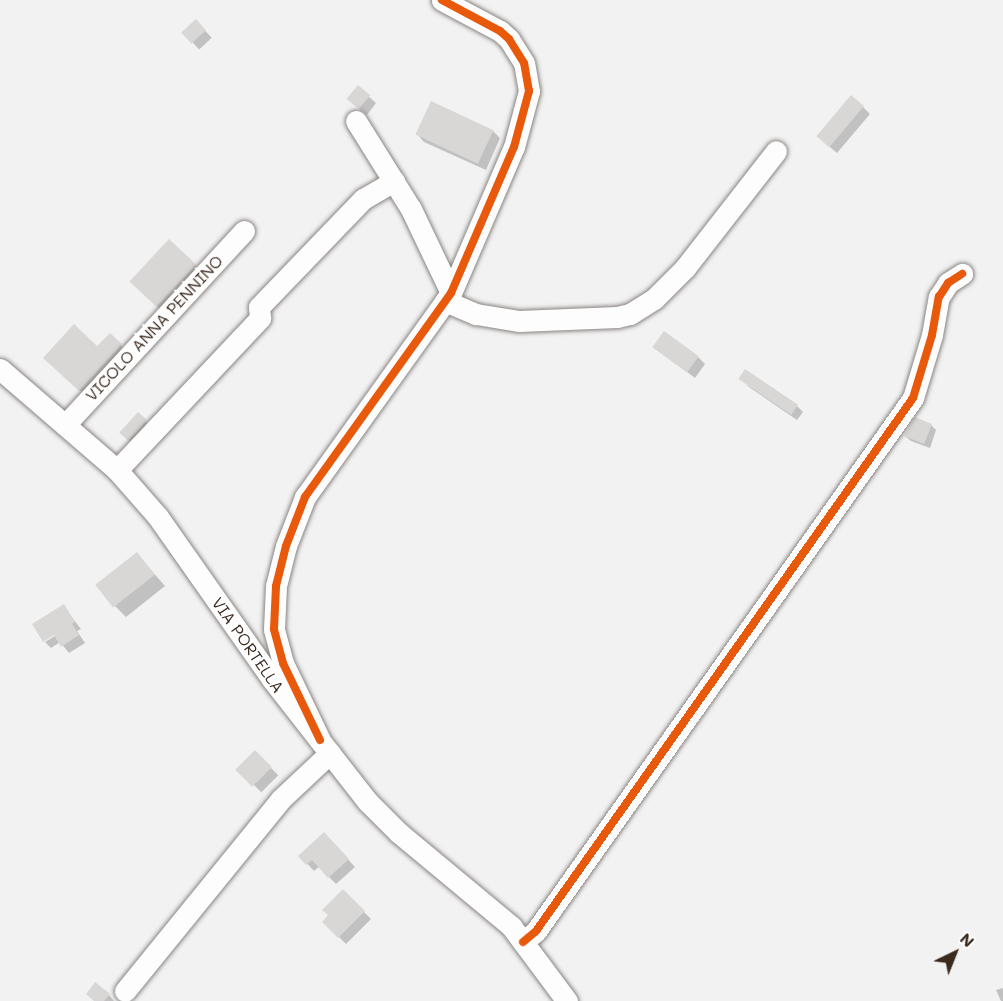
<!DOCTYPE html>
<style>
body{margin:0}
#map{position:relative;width:1003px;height:1001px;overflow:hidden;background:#f3f2f2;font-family:Mali,sans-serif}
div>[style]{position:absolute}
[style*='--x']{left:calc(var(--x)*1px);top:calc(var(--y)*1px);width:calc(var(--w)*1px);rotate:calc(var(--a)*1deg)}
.shadow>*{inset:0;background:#0003;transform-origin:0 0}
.building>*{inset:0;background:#d9d7d6;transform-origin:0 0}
.roads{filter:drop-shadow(0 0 2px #898582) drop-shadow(0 0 2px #898582)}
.minor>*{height:21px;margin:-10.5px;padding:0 10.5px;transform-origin:10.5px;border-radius:10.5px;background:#fdfdfd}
.cycleway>*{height:8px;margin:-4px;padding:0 4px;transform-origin:4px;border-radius:4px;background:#e8590c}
span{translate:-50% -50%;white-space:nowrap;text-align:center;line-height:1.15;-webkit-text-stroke:6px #fff;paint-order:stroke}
.street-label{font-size:16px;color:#3b2a1e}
.north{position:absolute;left:925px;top:923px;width:60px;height:60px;-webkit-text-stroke:4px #fff;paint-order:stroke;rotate:43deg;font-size:16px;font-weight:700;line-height:24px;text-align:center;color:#3b2a1e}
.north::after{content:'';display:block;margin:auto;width:21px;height:27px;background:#3b2a1e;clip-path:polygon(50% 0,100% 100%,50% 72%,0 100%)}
</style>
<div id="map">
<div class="shadow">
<i style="left:196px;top:21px;width:23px;height:17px;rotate:47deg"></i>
<i style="clip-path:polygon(358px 87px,376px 103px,367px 115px,356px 106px)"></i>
<i style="clip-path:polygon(863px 107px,870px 114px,837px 153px,825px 143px)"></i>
<i style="clip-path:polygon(493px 131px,500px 138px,486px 170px,424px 142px,417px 134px)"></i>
<i style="left:170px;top:241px;width:45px;height:56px;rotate:44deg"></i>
<i style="clip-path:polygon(110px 335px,128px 352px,87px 397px,45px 358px,97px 348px)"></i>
<i style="clip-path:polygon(654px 347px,698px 357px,705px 364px,695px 378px)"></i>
<i style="clip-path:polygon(746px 385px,797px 406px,803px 412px,797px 420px)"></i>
<i style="left:138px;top:414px;width:20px;height:25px;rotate:45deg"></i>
<i style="clip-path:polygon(931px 425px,936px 430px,930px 448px,911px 441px,905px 436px)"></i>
<i style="clip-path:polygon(137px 554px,165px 586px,126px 617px,115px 606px)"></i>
<i style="clip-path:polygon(63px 606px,81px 629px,77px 631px,85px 643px,69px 653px,60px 642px,51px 648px,45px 642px,61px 632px)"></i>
<i style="left:255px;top:752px;width:33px;height:24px;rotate:45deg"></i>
<i style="clip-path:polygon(331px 841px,355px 867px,336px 884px,319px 867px,314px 871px,300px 856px)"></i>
<i style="clip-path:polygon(343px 891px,371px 919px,346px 944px,324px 922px)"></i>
<i style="clip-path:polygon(1003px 988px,1003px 1001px,1001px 1001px,996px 990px)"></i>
<i style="clip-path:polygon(109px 995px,114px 1001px,95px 1001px)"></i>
</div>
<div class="building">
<i style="left:196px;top:19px;width:15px;height:20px;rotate:48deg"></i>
<i style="left:358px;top:85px;width:16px;height:18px;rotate:40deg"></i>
<i style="left:851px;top:95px;width:17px;height:54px;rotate:40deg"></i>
<i style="left:431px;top:101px;width:69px;height:37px;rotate:25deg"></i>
<i style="left:169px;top:239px;width:37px;height:58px;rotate:43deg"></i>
<i style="clip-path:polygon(74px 324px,97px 346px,110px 333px,122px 344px,79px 391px,43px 358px)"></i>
<i style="left:664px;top:331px;width:43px;height:20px;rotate:36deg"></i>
<i style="left:745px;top:369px;width:64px;height:12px;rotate:34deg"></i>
<i style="left:138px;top:412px;width:12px;height:28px;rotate:42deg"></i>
<i style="clip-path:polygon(915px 417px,932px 424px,924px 444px,904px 436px)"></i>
<i style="left:137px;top:552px;width:29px;height:53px;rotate:52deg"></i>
<i style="clip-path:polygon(64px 604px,75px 622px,72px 624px,79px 635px,61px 647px,54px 635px,43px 642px,32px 624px)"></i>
<i style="left:255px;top:750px;width:24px;height:28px;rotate:45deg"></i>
<i style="clip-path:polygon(324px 832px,349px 859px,328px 878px,312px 860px,306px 865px,298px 856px)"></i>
<i style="clip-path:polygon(343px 889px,365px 911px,338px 938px,322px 922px,328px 915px,322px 910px)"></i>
<i style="clip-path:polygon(95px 982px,110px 994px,104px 1001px,94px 1001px,86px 994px)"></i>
</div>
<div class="roads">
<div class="minor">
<i style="--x:356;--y:121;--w:104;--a:58"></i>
<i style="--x:411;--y:209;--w:93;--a:64.5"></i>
<i style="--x:445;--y:301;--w:34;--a:23"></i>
<i style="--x:476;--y:314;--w:44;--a:9.2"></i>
<i style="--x:519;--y:321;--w:98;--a:-2.3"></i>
<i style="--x:617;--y:317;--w:13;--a:-13"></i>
<i style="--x:630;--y:314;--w:28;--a:-32"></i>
<i style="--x:654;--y:299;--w:44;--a:-45"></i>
<i style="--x:685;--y:268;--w:148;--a:-52.1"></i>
<i style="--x:0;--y:369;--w:155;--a:40.8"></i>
<i style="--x:117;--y:470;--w:62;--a:48.9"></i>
<i style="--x:158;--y:517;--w:197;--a:54.9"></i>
<i style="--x:271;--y:678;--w:157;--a:52"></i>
<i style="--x:368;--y:802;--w:44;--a:45"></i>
<i style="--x:399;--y:833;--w:146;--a:39.7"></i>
<i style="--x:511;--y:926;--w:94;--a:53.3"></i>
<i style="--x:65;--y:425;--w:264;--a:-47.3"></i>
<i style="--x:117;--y:470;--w:209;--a:-46.7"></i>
<i style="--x:260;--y:318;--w:11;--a:-95"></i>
<i style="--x:259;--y:307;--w:150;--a:-46.1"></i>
<i style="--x:363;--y:199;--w:36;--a:-30"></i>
<i style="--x:320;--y:740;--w:85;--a:-115.7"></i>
<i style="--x:283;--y:663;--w:35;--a:-105"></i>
<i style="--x:274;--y:629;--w:43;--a:-87.3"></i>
<i style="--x:276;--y:586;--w:41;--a:-76"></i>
<i style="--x:286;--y:546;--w:53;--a:-68.8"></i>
<i style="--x:305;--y:497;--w:251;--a:-54.4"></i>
<i style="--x:451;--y:293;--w:159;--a:-66.7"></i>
<i style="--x:514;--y:147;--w:58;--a:-75"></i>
<i style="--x:529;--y:91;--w:28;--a:-100"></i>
<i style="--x:524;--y:63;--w:28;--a:-122"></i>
<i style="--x:509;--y:39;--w:12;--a:-138"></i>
<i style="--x:500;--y:31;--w:66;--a:-151.9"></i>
<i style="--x:523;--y:942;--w:17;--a:-40"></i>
<i style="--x:536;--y:931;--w:653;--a:-54.73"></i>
<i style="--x:913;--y:398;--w:66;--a:-73.2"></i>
<i style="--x:932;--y:335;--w:39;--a:-80"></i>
<i style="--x:939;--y:297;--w:17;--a:-57"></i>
<i style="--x:948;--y:283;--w:17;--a:-33"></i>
<i style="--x:125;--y:991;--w:247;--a:-50.9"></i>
<i style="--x:281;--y:799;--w:67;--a:-43.2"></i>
</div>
</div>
<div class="cycleway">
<i style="--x:320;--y:740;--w:85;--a:-115.7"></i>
<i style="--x:283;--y:663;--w:35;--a:-105"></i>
<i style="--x:274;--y:629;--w:43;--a:-87.3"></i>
<i style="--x:276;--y:586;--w:41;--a:-76"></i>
<i style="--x:286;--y:546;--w:53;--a:-68.8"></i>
<i style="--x:305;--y:497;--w:251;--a:-54.4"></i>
<i style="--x:451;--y:293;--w:159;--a:-66.7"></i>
<i style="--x:514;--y:147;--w:58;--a:-75"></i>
<i style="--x:529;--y:91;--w:28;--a:-100"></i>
<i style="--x:524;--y:63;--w:28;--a:-122"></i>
<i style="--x:509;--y:39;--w:12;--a:-138"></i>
<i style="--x:500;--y:31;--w:66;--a:-151.9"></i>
<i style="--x:523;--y:942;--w:17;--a:-40"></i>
<i style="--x:536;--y:931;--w:653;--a:-54.73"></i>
<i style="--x:913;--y:398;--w:66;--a:-73.2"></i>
<i style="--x:932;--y:335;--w:39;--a:-80"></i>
<i style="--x:939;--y:297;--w:17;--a:-57"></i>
<i style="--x:948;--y:283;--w:17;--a:-33"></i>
</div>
<div class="street-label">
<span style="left:154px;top:328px;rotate:-47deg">VICOLO ANNA PENNINO</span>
<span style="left:248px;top:645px;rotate:55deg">VIA PORTELLA</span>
</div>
<div class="north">N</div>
</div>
